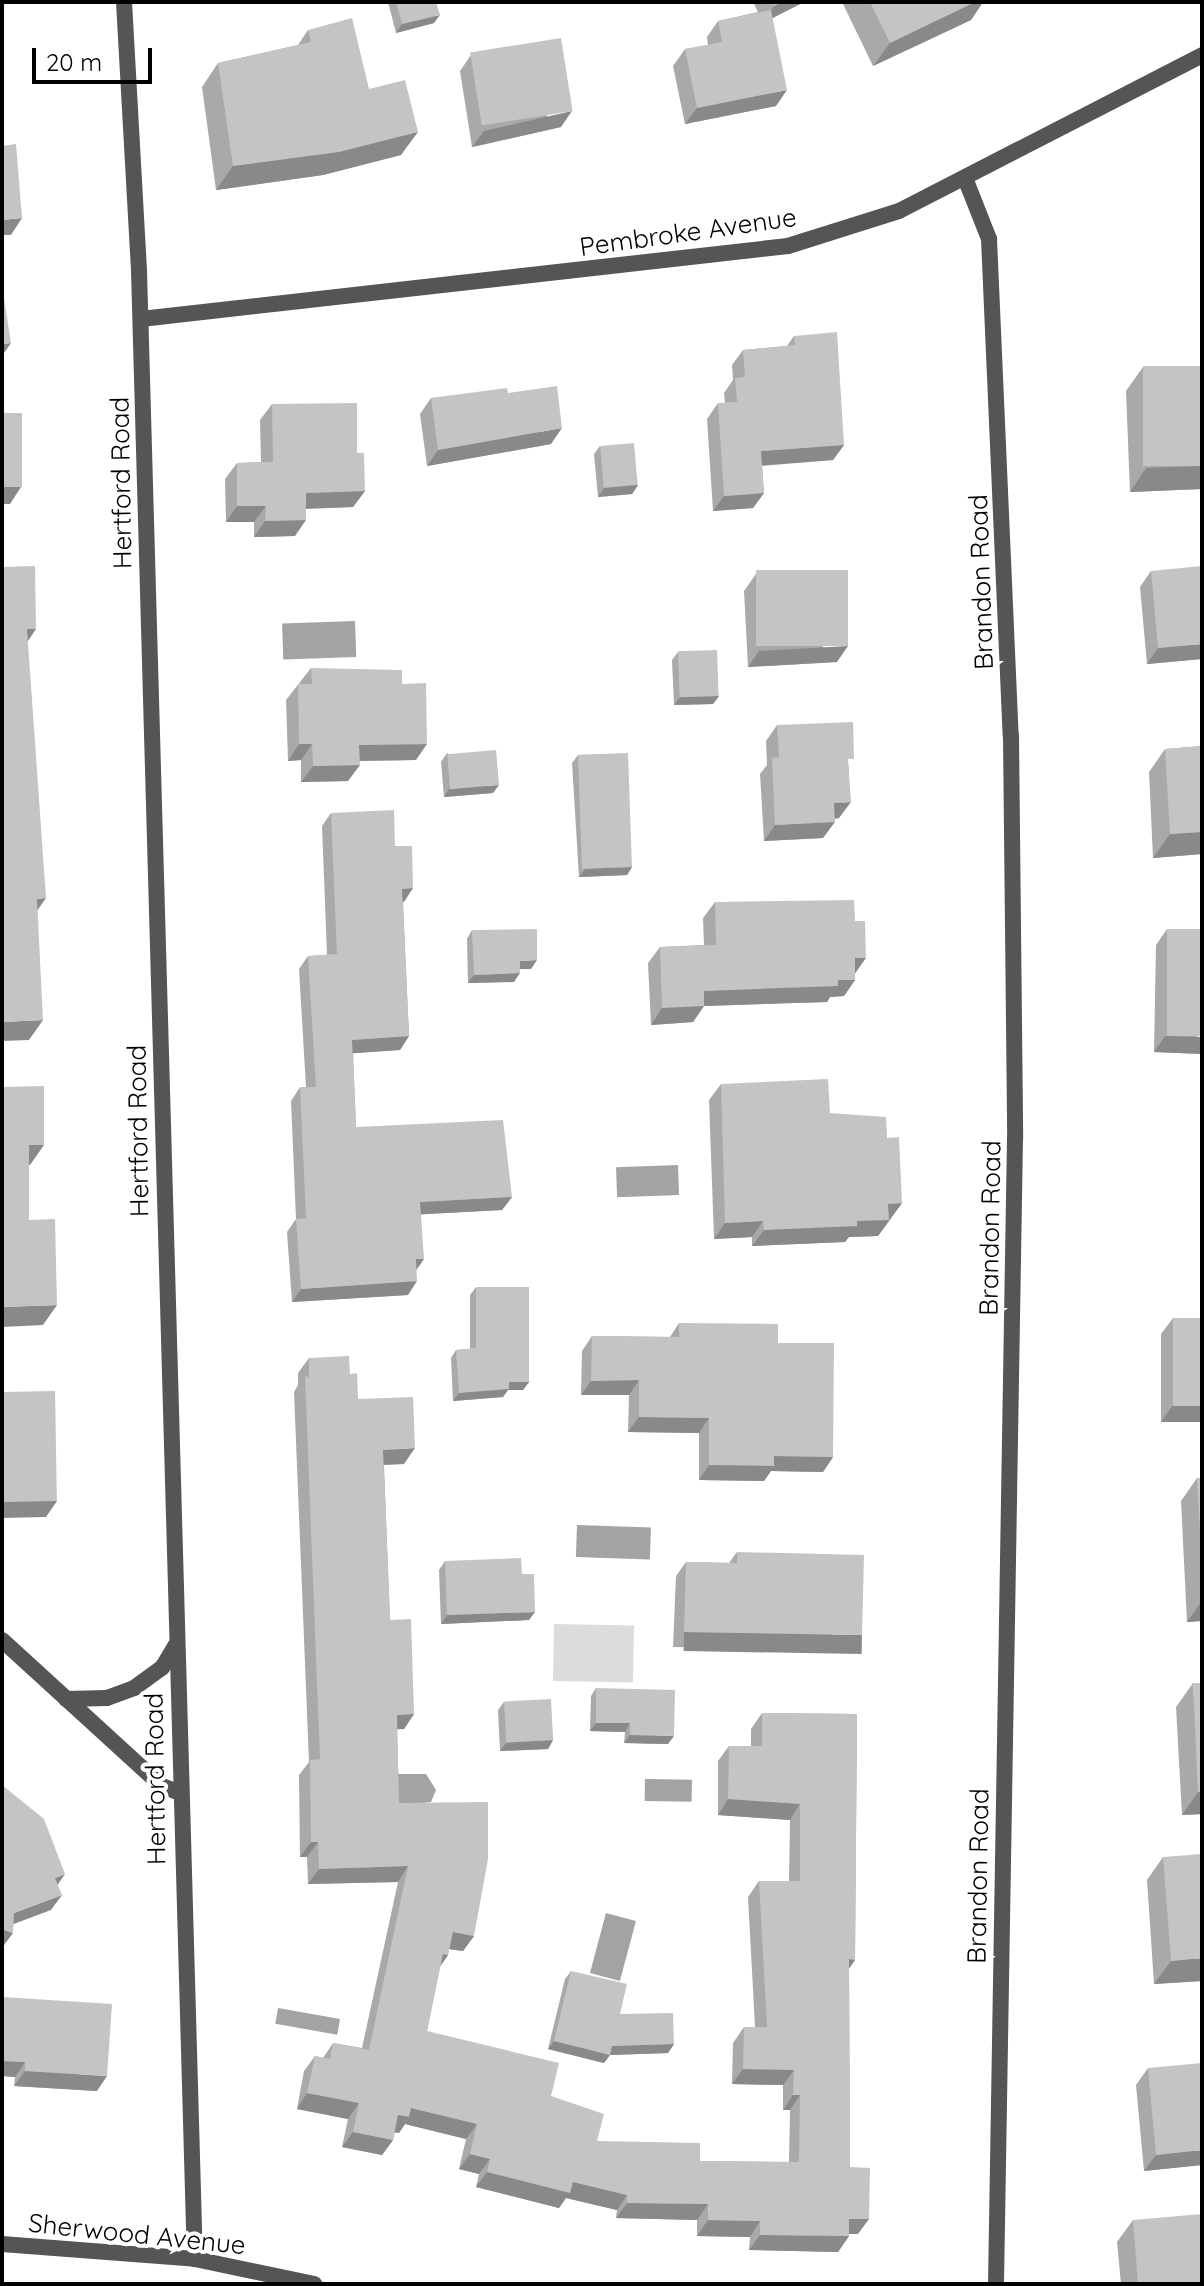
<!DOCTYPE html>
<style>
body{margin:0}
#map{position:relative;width:1204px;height:2286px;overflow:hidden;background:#fff;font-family:Quicksand,sans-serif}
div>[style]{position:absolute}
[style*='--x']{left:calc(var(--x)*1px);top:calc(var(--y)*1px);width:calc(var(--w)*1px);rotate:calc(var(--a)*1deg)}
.green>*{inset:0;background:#dcdcdc;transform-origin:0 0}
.water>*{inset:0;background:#a3a3a3;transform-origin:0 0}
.minor>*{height:16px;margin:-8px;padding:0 8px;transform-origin:8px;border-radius:8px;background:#555}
.wall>*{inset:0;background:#a9a9a9}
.shaded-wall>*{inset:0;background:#898989;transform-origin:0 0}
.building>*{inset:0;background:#c4c4c4;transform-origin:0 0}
span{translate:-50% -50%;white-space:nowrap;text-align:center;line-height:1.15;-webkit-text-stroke:8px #fff;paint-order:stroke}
.street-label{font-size:26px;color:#000}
.frame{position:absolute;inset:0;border:4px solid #000;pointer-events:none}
.scale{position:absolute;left:32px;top:48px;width:120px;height:36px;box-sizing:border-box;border:4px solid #000;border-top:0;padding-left:10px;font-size:24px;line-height:28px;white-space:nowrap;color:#000;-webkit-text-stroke:6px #fff;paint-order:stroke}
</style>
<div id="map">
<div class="green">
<i style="left:554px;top:1624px;width:80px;height:57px;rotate:1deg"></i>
</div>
<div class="water">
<i style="left:355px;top:621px;width:36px;height:73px;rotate:88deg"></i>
<i style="left:678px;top:1165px;width:30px;height:62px;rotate:88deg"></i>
<i style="left:577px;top:1525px;width:74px;height:32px;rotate:2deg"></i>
<i style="clip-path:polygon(393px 1774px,426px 1774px,436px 1790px,431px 1802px,394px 1806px)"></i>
<i style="left:645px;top:1779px;width:47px;height:22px;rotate:1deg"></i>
<i style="left:606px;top:1913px;width:31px;height:62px;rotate:15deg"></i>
<i style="left:278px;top:2008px;width:63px;height:16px;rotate:10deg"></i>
</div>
<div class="minor">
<i style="--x:124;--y:2;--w:269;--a:86.8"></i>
<i style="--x:139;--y:271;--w:1989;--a:88.39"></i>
<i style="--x:965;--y:178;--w:66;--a:68.5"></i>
<i style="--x:989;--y:239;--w:497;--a:87.5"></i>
<i style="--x:1011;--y:736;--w:402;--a:89.4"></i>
<i style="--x:1015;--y:1138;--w:1146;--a:90.95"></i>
<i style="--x:141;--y:319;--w:651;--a:-6.44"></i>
<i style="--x:788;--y:246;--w:116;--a:-17.5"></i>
<i style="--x:899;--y:211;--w:341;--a:-27.2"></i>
<i style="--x:2;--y:1640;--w:217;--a:42.4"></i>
<i style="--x:162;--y:1786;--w:19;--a:21"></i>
<i style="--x:66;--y:1699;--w:41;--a:-1.4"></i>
<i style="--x:107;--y:1698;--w:29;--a:-20"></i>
<i style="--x:134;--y:1688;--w:34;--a:-36"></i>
<i style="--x:162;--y:1668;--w:26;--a:-59"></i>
<i style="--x:2;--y:2244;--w:194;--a:4.4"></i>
<i style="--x:195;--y:2259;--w:122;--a:11.9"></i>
</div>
<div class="wall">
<i style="clip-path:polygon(388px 2px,436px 2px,434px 23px,396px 33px)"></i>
<i style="clip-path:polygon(753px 2px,804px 2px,772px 18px,776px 106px,685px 124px,673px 66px,685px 49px,708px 45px,707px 37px,718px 21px,758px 12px)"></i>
<i style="clip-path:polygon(842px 2px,983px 2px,971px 20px,873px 66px)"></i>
<i style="clip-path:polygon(308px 30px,369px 89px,401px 155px,323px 175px,216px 190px,202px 87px,218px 63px,298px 45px)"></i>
<i style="clip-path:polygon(471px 55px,561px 127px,472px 147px,460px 71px)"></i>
<i style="clip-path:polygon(794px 336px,844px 445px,833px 460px,762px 466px,764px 493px,753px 508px,713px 511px,707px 419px,718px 403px,725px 403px,724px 393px,733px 380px,732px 365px,743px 350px,787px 346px)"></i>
<i style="clip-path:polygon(1202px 366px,1202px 489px,1130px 492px,1126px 391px,1143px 367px)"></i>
<i style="clip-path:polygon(508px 393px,551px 444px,427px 466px,420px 414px,431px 398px)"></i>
<i style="clip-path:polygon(272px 404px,357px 453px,365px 491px,353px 507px,306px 509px,295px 536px,254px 537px,254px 522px,226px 522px,225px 479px,237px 463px,261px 462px,260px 420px)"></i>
<i style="clip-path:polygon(600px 446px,638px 485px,632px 494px,598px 497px,594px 454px)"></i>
<i style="clip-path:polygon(1151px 571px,1202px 659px,1147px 664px,1140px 587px)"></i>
<i style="clip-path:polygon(756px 574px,837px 662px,748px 667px,744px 591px)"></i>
<i style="clip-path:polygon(678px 652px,719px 696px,713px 704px,674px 705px,672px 660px)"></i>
<i style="clip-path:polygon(311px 668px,402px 684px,416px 760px,360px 761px,348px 781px,301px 782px,301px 760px,288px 761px,286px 700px)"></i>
<i style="clip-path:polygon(777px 725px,849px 767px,839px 818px,835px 819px,823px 838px,764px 841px,760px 774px,767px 765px,766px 741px)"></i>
<i style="clip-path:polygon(1202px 746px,1202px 854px,1153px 858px,1149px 772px,1165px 749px)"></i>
<i style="clip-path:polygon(447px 753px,493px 793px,444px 797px,441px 762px)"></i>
<i style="clip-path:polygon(578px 755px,632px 867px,627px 875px,579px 877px,572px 763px)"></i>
<i style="clip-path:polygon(331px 813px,395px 846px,413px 888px,403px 902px,409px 1036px,400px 1050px,353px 1053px,356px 1127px,512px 1197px,502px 1210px,421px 1214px,416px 1270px,408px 1295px,292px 1302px,287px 1232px,296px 1219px,291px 1101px,300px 1087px,306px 1087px,299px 969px,308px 956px,327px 955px,322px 826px)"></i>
<i style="clip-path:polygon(715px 902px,855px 974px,855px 980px,844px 996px,830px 997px,827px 1002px,704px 1006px,693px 1022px,651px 1025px,648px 963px,660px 947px,704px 945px,703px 918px)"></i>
<i style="clip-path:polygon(1167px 929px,1202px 1054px,1154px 1052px,1156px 945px)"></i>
<i style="clip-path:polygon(472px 930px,531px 969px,520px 969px,514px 982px,468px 983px,467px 939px)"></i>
<i style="clip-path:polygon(721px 1084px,830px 1113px,887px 1138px,902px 1203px,878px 1236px,849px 1237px,845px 1242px,752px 1246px,752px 1237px,714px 1239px,709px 1100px)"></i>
<i style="clip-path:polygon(476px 1287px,529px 1382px,523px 1390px,508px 1390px,503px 1397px,453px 1401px,451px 1358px,456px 1350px,470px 1349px,470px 1295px)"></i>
<i style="clip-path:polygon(1173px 1318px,1202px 1422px,1161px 1422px,1161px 1334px)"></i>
<i style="clip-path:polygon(679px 1323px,778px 1343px,833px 1457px,823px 1472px,771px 1471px,764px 1481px,699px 1480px,699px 1433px,628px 1432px,629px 1395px,581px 1395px,582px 1351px,592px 1336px,670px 1337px)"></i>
<i style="clip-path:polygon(309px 1358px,350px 1374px,358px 1399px,404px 1464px,384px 1465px,390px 1620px,414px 1714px,404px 1729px,397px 1729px,399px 1803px,474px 1936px,463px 1951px,449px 1949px,448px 1955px,440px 1966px,427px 2031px,551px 2096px,597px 2141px,700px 2161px,789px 2162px,790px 2110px,783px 2110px,783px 2085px,732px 2084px,733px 2043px,744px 2027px,755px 2027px,748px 1897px,759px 1881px,789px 1881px,790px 1820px,718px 1815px,718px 1761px,729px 1746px,751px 1746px,751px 1729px,762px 1713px,857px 1714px,855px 1960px,849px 1969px,850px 2167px,858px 2234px,849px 2234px,849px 2236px,838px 2252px,749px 2250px,750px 2237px,697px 2236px,697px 2220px,616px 2218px,617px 2210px,566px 2198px,559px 2208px,476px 2187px,479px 2174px,459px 2169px,466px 2139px,405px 2124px,399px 2133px,395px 2132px,393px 2140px,382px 2155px,342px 2147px,348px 2119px,297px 2109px,304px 2071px,315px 2056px,323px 2058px,333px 2043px,362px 2048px,398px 1882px,308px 1884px,307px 1857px,300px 1857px,299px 1775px,309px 1762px,294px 1392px,298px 1385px,298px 1373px)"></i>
<i style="clip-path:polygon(1197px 1478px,1202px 1478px,1202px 1621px,1187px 1622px,1181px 1501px)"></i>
<i style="clip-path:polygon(737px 1552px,851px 1650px,673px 1647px,676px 1576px,686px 1562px,729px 1563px)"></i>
<i style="clip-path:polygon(445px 1561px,522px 1574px,529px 1620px,441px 1624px,439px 1570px)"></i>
<i style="clip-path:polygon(1193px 1683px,1202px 1814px,1182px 1815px,1176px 1707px)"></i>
<i style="clip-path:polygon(596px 1688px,668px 1744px,624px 1743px,625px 1732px,590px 1731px,591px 1696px)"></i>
<i style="clip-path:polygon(504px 1702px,553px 1740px,548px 1749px,500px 1751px,498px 1710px)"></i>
<i style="clip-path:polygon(1163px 1857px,1202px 1981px,1154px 1984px,1147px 1880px)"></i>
<i style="clip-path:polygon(571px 1971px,620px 2014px,674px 2044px,668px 2053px,610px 2055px,604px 2063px,548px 2049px,565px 1979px)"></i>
<i style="clip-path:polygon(2px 1997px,97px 2091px,14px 2086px,15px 2077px,2px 2076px)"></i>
<i style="clip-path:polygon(1148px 2068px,1202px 2165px,1144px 2171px,1136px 2085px)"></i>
<i style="clip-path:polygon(1133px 2220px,1202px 2284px,1121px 2284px,1117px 2242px)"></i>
</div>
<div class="shaded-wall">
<i style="clip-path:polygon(783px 2px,804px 2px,763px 23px,774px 6px)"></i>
<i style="clip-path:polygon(975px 2px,983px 2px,971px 20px,873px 66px,890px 43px)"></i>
<i style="clip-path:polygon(440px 15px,434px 23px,396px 33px,402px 24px)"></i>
<i style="clip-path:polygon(787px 90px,776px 106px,685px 124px,697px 108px)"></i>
<i style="clip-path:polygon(572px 111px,561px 127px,472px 147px,484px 131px)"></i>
<i style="clip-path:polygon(418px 132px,401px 155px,323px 175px,216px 190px,233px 166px)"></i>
<i style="clip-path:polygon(22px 218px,11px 235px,2px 235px,2px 220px)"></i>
<i style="clip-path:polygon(11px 343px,2px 356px,2px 344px)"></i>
<i style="clip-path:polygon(562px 428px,551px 444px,427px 466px,438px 450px)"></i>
<i style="clip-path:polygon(844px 445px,833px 460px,750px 466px,761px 451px)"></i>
<i style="clip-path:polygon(1202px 466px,1202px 489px,1130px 492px,1146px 468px)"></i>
<i style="clip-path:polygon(638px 485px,632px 494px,598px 497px,604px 488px)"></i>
<i style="clip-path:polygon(2px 487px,21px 487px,10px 504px,2px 504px)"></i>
<i style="clip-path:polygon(365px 491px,353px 507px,294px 509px,306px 493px)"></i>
<i style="clip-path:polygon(764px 493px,753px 508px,713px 511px,724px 496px)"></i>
<i style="clip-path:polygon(237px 506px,266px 506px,254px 522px,226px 522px)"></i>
<i style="clip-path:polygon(306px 520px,295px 536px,254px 537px,265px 521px)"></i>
<i style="clip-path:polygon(27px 629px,36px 629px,22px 650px)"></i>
<i style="clip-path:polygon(1202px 644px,1202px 659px,1147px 664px,1158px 648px)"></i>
<i style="clip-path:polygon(848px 646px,837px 662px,748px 667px,759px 651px)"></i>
<i style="clip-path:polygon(719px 696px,713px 704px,674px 705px,680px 697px)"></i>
<i style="clip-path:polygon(299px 744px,312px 744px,301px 760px,288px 761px)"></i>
<i style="clip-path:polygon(427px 744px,416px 760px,348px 761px,359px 745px)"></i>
<i style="clip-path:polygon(360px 765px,348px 781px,301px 782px,313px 766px)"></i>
<i style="clip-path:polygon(499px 785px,493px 793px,444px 797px,449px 789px)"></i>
<i style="clip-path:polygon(851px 802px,839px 818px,823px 819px,834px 803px)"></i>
<i style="clip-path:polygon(835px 822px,823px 838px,764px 841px,775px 825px)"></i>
<i style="clip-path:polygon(1202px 832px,1202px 854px,1153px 858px,1170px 834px)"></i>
<i style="clip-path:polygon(632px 867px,627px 875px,579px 877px,585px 869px)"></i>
<i style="clip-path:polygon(413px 888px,404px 902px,393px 902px,402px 889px)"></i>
<i style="clip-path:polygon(46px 898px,32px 918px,37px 899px)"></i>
<i style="clip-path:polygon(855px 958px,866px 958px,854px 975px)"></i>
<i style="clip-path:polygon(537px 960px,531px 969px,514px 969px,520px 961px)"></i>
<i style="clip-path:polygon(520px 973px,514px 982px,468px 983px,474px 975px)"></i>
<i style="clip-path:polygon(838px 980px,855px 980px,844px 996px,830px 997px,827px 1002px,704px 1006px,693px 1022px,651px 1025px,662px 1008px,704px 991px)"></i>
<i style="clip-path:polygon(43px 1020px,29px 1040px,2px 1041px,2px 1022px)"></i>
<i style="clip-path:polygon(409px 1036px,400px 1050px,343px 1054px,352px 1040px)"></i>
<i style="clip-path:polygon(1165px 1036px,1202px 1037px,1202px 1054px,1154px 1052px)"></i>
<i style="clip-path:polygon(29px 1145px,44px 1145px,30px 1165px,15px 1165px)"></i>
<i style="clip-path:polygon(512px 1197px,502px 1210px,411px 1215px,420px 1202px)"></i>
<i style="clip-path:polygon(902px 1203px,878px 1236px,849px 1237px,845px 1242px,752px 1246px,764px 1230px,857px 1221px,888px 1204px)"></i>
<i style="clip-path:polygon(763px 1221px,752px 1237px,714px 1239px,725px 1223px)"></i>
<i style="clip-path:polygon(416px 1259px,424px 1259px,415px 1272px)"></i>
<i style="clip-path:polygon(417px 1281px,408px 1295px,292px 1302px,301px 1289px)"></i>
<i style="clip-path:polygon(57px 1305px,43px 1325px,2px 1327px,2px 1307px)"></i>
<i style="clip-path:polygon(639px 1380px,629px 1395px,581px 1395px,591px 1381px)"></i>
<i style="clip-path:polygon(509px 1382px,529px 1382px,523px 1390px,508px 1390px,503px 1397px,453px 1401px,459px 1393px)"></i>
<i style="clip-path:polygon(1172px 1406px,1202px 1406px,1202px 1422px,1161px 1422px)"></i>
<i style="clip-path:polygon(639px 1417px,709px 1418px,699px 1433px,628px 1432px)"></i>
<i style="clip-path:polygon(415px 1448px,404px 1464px,372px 1465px,383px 1450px)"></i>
<i style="clip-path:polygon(774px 1456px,833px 1457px,823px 1472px,771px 1471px,764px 1481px,699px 1480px,709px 1465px)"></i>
<i style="clip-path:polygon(2px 1501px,57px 1501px,46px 1517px,2px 1518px)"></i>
<i style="clip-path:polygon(1202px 1601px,1202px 1621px,1187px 1622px)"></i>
<i style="clip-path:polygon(535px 1612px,529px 1620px,441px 1624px,447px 1615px)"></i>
<i style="left:684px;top:1632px;width:178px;height:19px;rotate:1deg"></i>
<i style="clip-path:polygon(414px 1714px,404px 1729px,386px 1730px,397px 1715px)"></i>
<i style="clip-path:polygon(596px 1723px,630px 1723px,625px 1732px,590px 1731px)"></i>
<i style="clip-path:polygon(630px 1735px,674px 1736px,668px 1744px,624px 1743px)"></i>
<i style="clip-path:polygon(553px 1740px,548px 1749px,500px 1751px,506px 1743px)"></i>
<i style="clip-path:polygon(1202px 1791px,1202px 1814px,1182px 1815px,1198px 1792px)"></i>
<i style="clip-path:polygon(728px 1799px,800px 1804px,790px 1820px,718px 1815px)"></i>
<i style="clip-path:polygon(311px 1842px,318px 1842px,307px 1857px,300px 1857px)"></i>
<i style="clip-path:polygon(408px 1866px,398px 1882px,308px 1884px,319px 1869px)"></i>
<i style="clip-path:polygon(65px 1874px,54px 1890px,55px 1878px)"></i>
<i style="clip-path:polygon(62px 1895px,51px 1910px,3px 1928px,14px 1913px)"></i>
<i style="clip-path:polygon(2px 1929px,13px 1933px,2px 1948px)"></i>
<i style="clip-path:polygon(453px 1932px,474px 1936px,463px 1951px,442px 1948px)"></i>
<i style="clip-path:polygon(443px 1954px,448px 1955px,437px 1971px)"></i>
<i style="clip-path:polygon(1202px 1958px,1202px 1981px,1154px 1984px,1171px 1961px)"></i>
<i style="clip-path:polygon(849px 1959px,855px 1960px,844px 1975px)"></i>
<i style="clip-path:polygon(554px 2041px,612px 2046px,674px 2044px,668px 2053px,610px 2055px,604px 2063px,548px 2049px)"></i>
<i style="clip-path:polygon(2px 2061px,25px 2062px,15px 2077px,2px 2076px)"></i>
<i style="clip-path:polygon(743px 2069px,794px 2070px,783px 2085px,732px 2084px)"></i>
<i style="clip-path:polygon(25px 2071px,107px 2076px,97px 2091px,14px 2086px)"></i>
<i style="clip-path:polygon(307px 2093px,359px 2103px,348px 2119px,297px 2109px)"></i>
<i style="clip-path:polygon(793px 2095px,800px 2095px,790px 2110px,783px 2110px)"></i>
<i style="clip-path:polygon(411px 2108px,477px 2124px,466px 2139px,405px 2124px,399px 2133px,387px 2131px,398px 2115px)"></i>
<i style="clip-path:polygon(353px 2132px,393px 2140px,382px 2155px,342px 2147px)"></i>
<i style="clip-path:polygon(1202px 2150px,1202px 2165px,1144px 2171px,1156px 2155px)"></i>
<i style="clip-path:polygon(470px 2154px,490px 2159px,479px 2174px,459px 2169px)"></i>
<i style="clip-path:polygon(487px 2172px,573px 2182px,627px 2195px,617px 2210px,566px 2198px,559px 2208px,476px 2187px)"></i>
<i style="clip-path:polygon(627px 2203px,708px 2204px,697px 2220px,616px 2218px)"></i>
<i style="clip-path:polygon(849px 2219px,869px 2219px,858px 2234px,838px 2234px)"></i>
<i style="clip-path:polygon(708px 2220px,760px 2221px,750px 2237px,697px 2236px)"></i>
<i style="clip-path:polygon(760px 2235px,849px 2236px,838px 2252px,749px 2250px)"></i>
</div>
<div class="building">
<i style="clip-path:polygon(396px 2px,436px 2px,440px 15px,402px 24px)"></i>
<i style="clip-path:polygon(772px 2px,783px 2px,774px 6px)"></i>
<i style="clip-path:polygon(870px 2px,975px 2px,890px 43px)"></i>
<i style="clip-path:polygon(771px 10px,787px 90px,697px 108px,685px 49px,722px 42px,718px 21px)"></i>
<i style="clip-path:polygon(352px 18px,369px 89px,405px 80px,418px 132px,339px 152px,233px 166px,218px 63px,311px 42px,308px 30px)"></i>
<i style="left:561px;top:38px;width:74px;height:92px;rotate:81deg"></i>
<i style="clip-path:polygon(16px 144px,22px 218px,2px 220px,2px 146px)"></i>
<i style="clip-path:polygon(2px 286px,11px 343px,2px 344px)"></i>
<i style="clip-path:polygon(837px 332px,844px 445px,761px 451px,764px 493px,724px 496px,718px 403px,737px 402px,735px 378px,745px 377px,743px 350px,795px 345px,794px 336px)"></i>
<i style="left:1202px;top:366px;width:100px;height:59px;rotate:90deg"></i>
<i style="clip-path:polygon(557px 386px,562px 428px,438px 450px,431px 398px,507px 388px,508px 393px)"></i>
<i style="clip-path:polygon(357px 403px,357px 453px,364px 453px,365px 491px,306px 493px,306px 520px,265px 521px,266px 506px,237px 506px,237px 463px,273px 462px,272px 404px)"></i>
<i style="left:2px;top:413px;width:20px;height:74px"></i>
<i style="left:634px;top:443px;width:42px;height:34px;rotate:85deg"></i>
<i style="clip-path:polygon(35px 566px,36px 629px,27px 629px,46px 898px,37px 899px,43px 1020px,2px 1022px,2px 567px)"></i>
<i style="clip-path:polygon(1202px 566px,1202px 644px,1158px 648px,1151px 571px)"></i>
<i style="left:848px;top:570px;width:76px;height:92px;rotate:90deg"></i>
<i style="left:717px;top:650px;width:46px;height:39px;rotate:88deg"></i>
<i style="clip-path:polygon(311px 668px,402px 670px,402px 684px,426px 683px,427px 744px,359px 745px,360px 765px,313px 766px,312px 744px,299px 744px,298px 684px,312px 684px)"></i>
<i style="clip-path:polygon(853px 722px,854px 759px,848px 759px,851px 802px,834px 803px,835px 822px,775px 825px,772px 758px,779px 757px,777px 725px)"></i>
<i style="clip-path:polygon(1202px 746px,1202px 832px,1170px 834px,1165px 749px)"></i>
<i style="left:496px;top:750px;width:35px;height:49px;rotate:85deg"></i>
<i style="left:628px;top:753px;width:114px;height:50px;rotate:88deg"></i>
<i style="clip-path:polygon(394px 810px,395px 846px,412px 846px,413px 888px,402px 889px,409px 1036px,352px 1040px,356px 1127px,503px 1120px,512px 1197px,420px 1202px,424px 1259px,416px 1259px,417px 1281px,301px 1289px,296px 1219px,306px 1218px,300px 1087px,316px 1087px,308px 956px,337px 954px,331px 813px)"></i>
<i style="clip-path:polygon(854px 900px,855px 921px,865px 921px,866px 958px,855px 958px,855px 980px,838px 980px,838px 986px,704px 991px,704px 1006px,662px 1008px,660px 947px,716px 945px,715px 902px)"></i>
<i style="clip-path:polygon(537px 929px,537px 960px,520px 961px,520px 973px,474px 975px,472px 930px)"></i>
<i style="left:1167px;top:929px;width:35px;height:107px"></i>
<i style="clip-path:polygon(828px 1079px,830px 1113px,886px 1117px,887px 1138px,899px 1137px,902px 1203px,888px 1204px,889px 1220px,857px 1221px,857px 1226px,764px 1230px,763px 1221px,725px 1223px,721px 1084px)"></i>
<i style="clip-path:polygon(44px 1086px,44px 1145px,29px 1145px,29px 1220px,55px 1219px,57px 1305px,2px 1307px,2px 1087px)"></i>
<i style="clip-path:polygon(476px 1287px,529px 1287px,529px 1382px,509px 1382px,509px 1389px,459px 1393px,456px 1350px,476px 1348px)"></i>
<i style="left:1173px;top:1318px;width:29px;height:88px"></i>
<i style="clip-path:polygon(679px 1323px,778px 1324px,778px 1343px,834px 1343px,833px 1457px,774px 1456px,774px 1466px,709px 1465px,709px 1418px,639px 1417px,639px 1380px,591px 1381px,592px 1336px,679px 1337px)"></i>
<i style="clip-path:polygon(349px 1356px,350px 1374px,357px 1373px,358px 1399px,413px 1397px,415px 1448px,383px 1450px,390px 1620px,411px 1619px,414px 1714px,397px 1715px,399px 1803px,488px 1802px,488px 1859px,474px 1936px,453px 1932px,448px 1955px,443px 1954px,427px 2031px,559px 2063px,551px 2096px,604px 2114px,597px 2141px,700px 2143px,700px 2161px,799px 2162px,800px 2095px,793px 2095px,794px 2070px,743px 2069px,744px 2027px,767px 2027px,759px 1881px,800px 1881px,800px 1804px,728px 1799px,729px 1746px,762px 1746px,762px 1713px,857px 1714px,855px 1960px,849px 1959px,850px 2167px,870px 2168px,869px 2219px,849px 2219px,849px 2236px,760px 2235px,760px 2221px,708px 2220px,708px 2204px,627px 2203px,627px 2195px,573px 2182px,570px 2193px,487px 2172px,490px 2159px,470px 2154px,477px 2124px,411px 2108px,409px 2117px,398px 2115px,393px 2140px,353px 2132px,359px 2103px,307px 2093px,315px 2056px,330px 2059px,333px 2043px,369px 2050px,408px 1866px,319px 1869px,318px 1842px,311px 1842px,310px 1760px,320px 1759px,305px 1376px,309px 1377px,309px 1358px)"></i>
<i style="left:55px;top:1391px;width:110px;height:53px;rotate:89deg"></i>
<i style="clip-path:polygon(1197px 1478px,1202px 1478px,1202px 1567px)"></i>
<i style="clip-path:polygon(737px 1552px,864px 1555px,862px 1635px,684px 1632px,686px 1562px,737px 1563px)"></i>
<i style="clip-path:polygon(521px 1558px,522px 1574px,534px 1574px,535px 1612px,447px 1615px,445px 1561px)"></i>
<i style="clip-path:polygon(1193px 1683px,1202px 1683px,1202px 1791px,1198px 1792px)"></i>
<i style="clip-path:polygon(596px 1688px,675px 1690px,674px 1736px,630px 1735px,630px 1723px,596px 1723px)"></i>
<i style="left:551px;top:1699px;width:41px;height:47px;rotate:87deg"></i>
<i style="clip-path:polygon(2px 1785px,44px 1819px,65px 1874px,55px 1878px,62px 1895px,14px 1913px,13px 1933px,2px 1929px)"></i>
<i style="clip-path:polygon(1202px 1854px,1202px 1958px,1171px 1961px,1163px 1857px)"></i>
<i style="clip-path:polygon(571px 1971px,627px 1984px,620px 2014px,673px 2013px,674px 2044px,612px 2046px,610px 2055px,554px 2041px)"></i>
<i style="clip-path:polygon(2px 1997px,112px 2004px,107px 2076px,25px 2071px,25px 2062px,2px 2061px)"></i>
<i style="clip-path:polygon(1202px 2063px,1202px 2150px,1156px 2155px,1148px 2068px)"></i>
<i style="clip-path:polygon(1202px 2214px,1202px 2284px,1138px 2284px,1133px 2220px)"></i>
</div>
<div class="street-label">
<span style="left:688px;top:232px;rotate:-8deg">Pembroke Avenue</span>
<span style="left:121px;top:483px;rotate:-91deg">Hertford Road</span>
<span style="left:981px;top:582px;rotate:-92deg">Brandon Road</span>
<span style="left:138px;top:1131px;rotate:-91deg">Hertford Road</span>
<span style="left:990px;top:1228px;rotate:-89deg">Brandon Road</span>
<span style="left:155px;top:1779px;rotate:-91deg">Hertford Road</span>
<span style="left:978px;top:1876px;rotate:-89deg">Brandon Road</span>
<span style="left:137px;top:2234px;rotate:6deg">Sherwood Avenue</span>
</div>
<div class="frame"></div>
<div class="scale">20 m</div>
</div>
